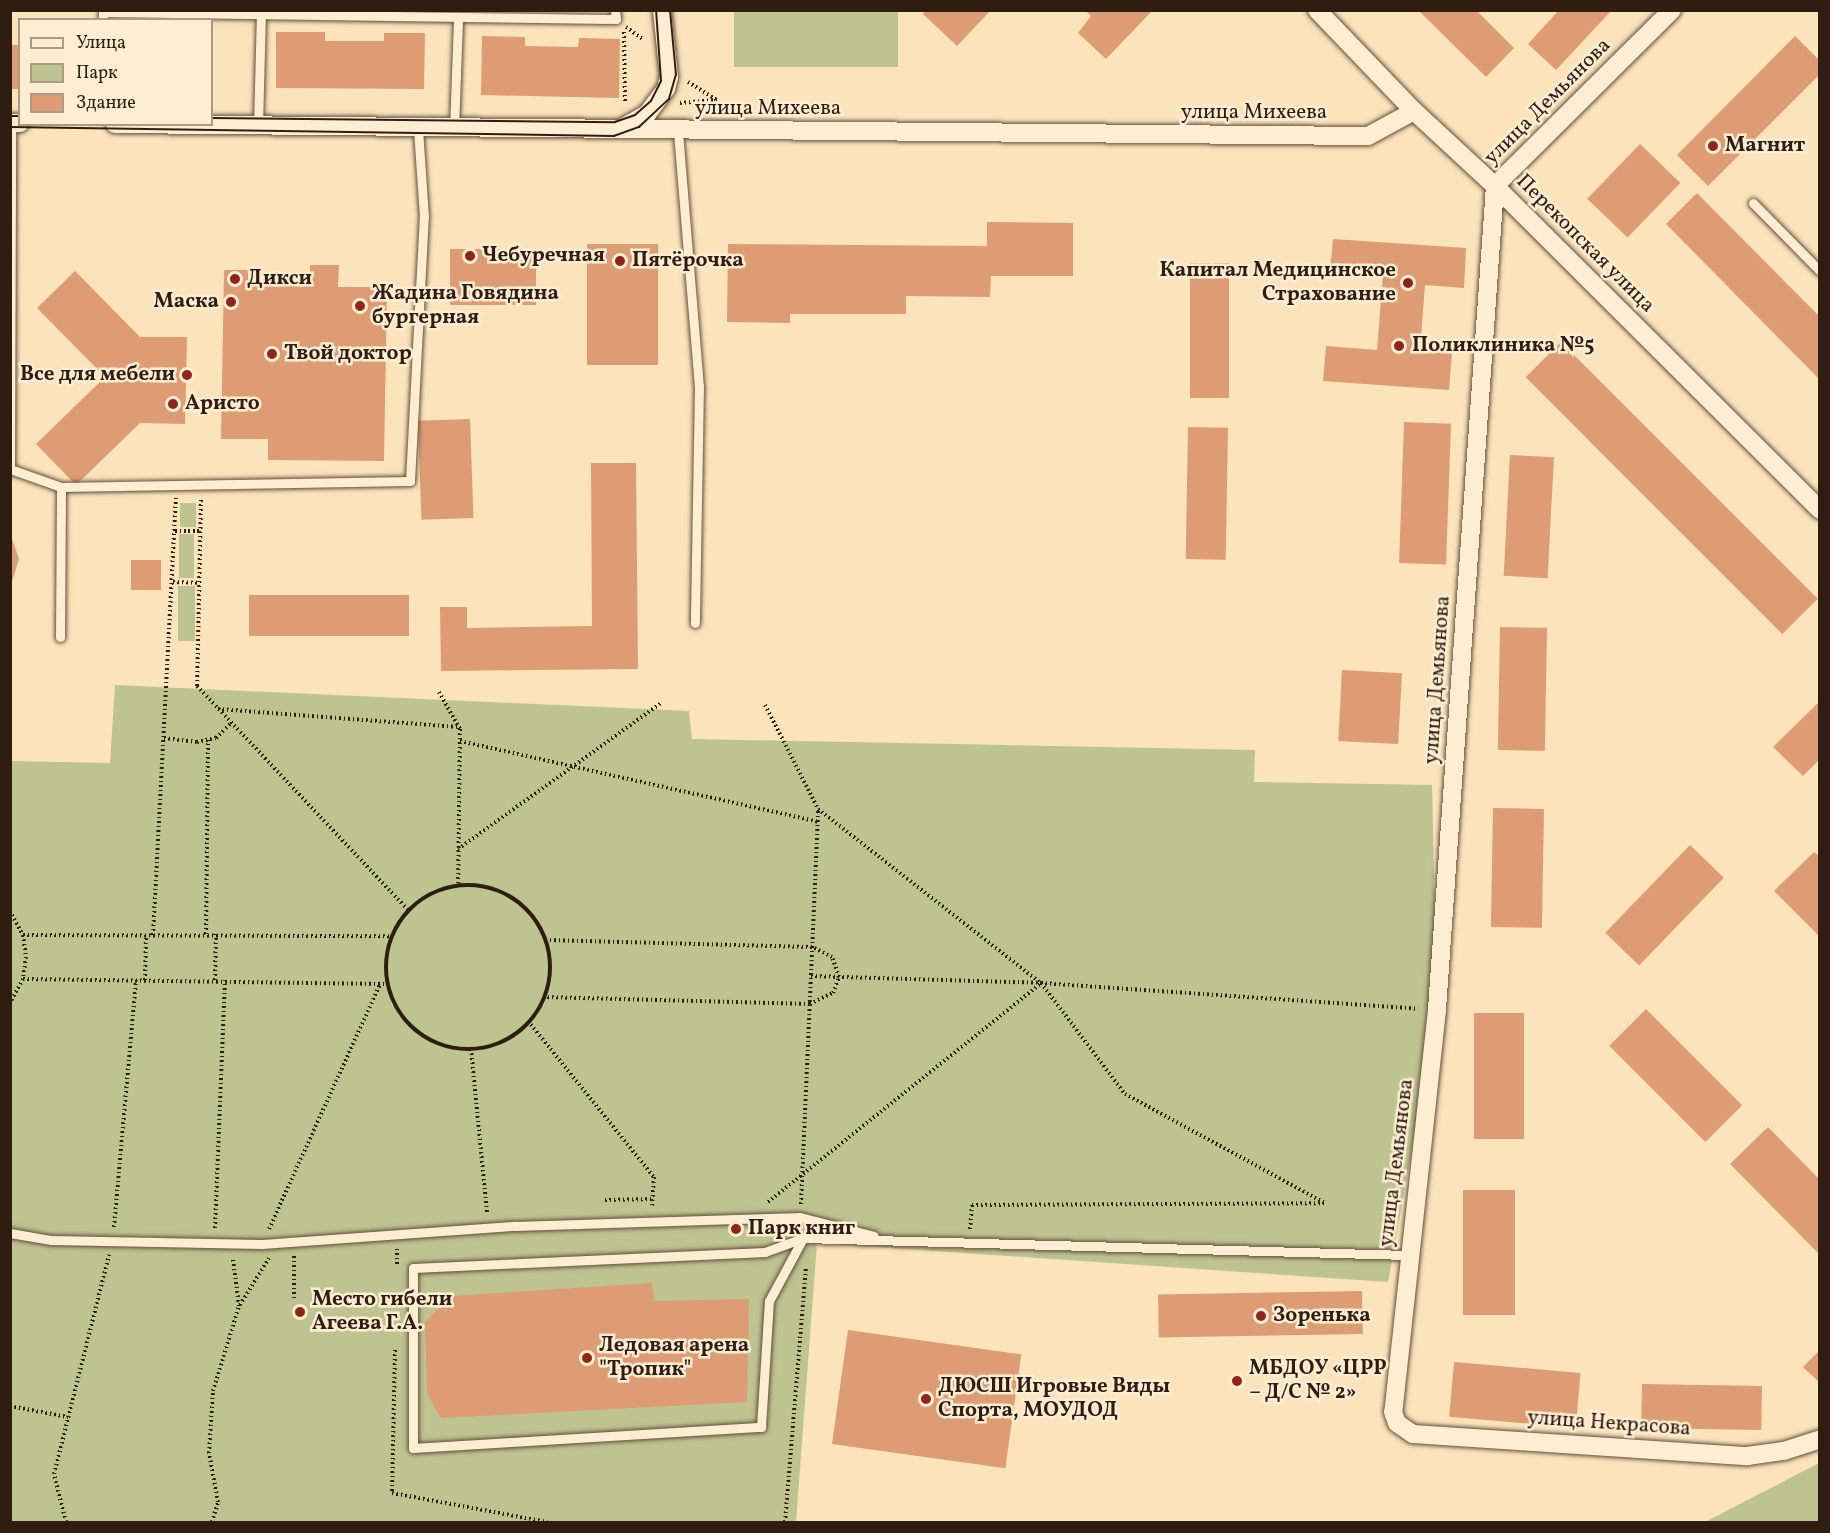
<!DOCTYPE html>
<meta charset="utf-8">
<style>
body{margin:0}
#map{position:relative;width:1830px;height:1533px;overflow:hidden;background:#fbe3bb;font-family:Vollkorn,serif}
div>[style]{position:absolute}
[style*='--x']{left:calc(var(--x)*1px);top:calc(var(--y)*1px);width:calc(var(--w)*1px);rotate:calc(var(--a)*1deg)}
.green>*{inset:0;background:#bec490;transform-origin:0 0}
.building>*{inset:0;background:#dd9c74;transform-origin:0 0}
.path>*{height:4px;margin-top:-2px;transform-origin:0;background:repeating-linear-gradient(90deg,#301d12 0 1.5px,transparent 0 4.5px)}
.path>.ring{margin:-2px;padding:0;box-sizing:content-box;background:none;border:4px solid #301d12;border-radius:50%}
.roads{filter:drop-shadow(0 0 2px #634e3c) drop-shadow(0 0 2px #634e3c)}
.service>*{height:9px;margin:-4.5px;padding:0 4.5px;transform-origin:4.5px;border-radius:4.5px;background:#fcedd3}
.minor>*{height:18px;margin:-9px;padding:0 9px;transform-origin:9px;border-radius:9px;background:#fcedd3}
.tram>*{height:1.5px;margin:-0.75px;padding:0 0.75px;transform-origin:0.75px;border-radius:0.75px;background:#301d12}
.dots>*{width:16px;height:16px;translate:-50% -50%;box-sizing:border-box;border:3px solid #fcedd3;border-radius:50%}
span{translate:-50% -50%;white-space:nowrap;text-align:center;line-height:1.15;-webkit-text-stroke:5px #fcedd3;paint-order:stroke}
.street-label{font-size:21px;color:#301d12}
.poi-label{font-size:21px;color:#301d12;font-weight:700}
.left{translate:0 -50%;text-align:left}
.right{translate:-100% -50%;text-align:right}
.frame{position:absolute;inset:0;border:12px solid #301d12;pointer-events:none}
.legend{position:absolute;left:18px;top:18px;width:195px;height:108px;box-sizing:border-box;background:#fcedd3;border:2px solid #aa9a86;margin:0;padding:8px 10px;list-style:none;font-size:18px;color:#301d12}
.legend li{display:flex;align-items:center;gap:12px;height:30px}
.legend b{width:30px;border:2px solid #aa9a86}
</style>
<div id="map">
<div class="green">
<i style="left:734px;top:11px;width:164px;height:56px"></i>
<i style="left:180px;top:503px;width:16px;height:24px"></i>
<i style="left:194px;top:534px;width:44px;height:15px;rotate:90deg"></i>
<i style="left:178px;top:586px;width:17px;height:55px"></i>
<i style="clip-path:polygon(115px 685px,689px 711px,692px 739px,1255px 750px,1254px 782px,1432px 785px,1437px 1010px,1388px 1282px,817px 1243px,796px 1522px,11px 1522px,11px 761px,110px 763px)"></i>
<i style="clip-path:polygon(1819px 1463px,1819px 1522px,1705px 1522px)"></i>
</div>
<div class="building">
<i style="clip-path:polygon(926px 10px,991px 10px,957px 46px,923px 14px)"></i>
<i style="clip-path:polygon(1085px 10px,1150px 10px,1151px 12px,1106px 59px,1078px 33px,1091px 16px)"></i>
<i style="clip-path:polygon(1418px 10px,1476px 10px,1514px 48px,1486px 77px)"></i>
<i style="clip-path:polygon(1559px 10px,1612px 10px,1556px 70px,1528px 44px)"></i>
<i style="clip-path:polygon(276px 32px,325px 32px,325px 41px,384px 41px,384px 33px,425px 33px,424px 89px,276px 88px)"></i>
<i style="clip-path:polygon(482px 36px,525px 37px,525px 46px,578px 47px,579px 38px,620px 39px,619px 98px,481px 95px)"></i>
<i style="clip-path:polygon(1795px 36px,1820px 61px,1820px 74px,1708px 186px,1677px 155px)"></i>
<i style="left:10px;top:45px;width:10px;height:44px"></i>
<i style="left:1640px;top:144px;width:56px;height:76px;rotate:44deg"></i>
<i style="clip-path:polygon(1697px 193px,1820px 317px,1820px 380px,1666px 224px)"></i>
<i style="clip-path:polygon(987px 222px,1073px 223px,1073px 276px,991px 276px,990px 297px,906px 296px,906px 314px,790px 314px,790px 323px,727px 322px,728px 244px,987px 246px)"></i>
<i style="clip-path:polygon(1333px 239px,1466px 248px,1464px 288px,1425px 285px,1420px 351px,1452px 353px,1449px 390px,1323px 381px,1326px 346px,1377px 350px,1383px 275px,1330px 271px)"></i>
<i style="left:658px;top:244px;width:121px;height:71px;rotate:90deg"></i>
<i style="left:450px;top:249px;width:86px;height:56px"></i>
<i style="left:1229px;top:263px;width:135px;height:39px;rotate:90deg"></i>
<i style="clip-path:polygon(310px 265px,339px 265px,338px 287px,387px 287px,384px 461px,268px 460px,268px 439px,221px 439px,224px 270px,248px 270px,248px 284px,310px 285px)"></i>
<i style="clip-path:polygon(75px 271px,140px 337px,187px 337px,185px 424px,140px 423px,76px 485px,36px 444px,105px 377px,37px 308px)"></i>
<i style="left:1561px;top:342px;width:363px;height:50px;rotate:45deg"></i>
<i style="left:470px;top:419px;width:99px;height:52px;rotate:88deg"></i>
<i style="left:1404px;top:422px;width:47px;height:141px;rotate:2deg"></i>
<i style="left:1188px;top:427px;width:40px;height:132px;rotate:1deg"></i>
<i style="left:1510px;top:455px;width:44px;height:121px;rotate:3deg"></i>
<i style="clip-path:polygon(591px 463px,636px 463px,638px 669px,441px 671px,440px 607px,467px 607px,467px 628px,592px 626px)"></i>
<i style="clip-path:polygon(10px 533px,19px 559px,10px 588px)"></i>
<i style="left:131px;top:560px;width:30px;height:30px"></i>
<i style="left:249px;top:595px;width:160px;height:41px"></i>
<i style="left:1500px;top:627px;width:47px;height:123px;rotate:1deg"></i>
<i style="left:1342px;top:670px;width:60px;height:71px;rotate:3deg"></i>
<i style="clip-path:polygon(1820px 701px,1820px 759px,1803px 776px,1773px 747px)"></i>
<i style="left:1493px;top:808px;width:51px;height:119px;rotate:1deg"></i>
<i style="left:1690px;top:845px;width:47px;height:122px;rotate:44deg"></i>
<i style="clip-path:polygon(1814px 852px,1820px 857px,1820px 937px,1774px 891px)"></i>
<i style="left:1646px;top:1009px;width:136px;height:52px;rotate:45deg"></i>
<i style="left:1524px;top:1013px;width:126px;height:50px;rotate:90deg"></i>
<i style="clip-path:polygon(1768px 1127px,1820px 1180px,1820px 1255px,1730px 1164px)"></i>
<i style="left:1463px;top:1190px;width:52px;height:125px"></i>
<i style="clip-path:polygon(652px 1283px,654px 1301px,749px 1299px,747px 1402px,441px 1418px,427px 1394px,425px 1322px,451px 1296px)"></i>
<i style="left:1362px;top:1291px;width:43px;height:204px;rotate:89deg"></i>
<i style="left:848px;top:1330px;width:175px;height:115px;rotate:8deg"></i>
<i style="clip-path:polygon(1820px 1350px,1820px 1383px,1803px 1367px)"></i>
<i style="left:1454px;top:1362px;width:127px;height:55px;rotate:5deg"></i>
<i style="left:1642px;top:1384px;width:120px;height:44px;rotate:1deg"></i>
</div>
<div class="path">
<i style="--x:626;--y:27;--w:22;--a:36"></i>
<i style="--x:624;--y:32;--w:72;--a:89.2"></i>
<i style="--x:688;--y:82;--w:34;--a:32"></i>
<i style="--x:680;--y:103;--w:37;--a:-5"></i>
<i style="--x:201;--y:500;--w:186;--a:91.2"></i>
<i style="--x:197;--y:686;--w:308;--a:46.7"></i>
<i style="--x:175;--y:531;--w:24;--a:0"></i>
<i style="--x:173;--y:582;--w:25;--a:2"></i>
<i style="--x:439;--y:692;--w:43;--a:60.4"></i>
<i style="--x:460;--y:729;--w:157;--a:90.7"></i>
<i style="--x:765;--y:705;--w:117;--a:63"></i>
<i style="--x:818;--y:809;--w:283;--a:38"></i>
<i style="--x:1041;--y:983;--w:139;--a:52.9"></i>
<i style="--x:1125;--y:1094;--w:228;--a:28.6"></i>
<i style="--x:218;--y:709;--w:241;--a:4.3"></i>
<i style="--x:164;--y:738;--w:33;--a:7"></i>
<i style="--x:197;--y:742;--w:19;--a:-12"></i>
<i style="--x:216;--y:738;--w:20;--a:-45"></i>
<i style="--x:460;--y:741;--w:367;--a:12.7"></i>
<i style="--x:458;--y:849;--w:249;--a:-35.7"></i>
<i class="ring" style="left:386px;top:885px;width:160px;height:160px"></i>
<i style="--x:10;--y:911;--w:27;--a:62"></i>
<i style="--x:23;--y:935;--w:22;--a:82"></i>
<i style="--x:26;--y:957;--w:22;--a:98"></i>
<i style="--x:23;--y:979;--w:26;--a:119"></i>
<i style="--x:206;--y:934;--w:194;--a:-89.4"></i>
<i style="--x:23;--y:935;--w:369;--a:0.2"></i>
<i style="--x:153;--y:935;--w:438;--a:-87"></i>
<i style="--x:811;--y:976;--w:230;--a:1.7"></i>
<i style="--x:1041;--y:983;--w:378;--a:3.9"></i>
<i style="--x:23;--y:979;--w:363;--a:0.8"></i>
<i style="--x:145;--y:980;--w:45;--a:-88.7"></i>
<i style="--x:215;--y:980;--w:46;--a:-88.8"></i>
<i style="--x:543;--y:997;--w:267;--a:1.5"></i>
<i style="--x:810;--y:1004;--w:25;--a:-26"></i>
<i style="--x:833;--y:993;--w:17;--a:-69"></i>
<i style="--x:839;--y:977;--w:21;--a:-109"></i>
<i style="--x:832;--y:957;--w:22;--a:-153"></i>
<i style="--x:812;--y:947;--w:266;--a:-178.5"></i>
<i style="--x:528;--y:1021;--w:201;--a:51.1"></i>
<i style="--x:654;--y:1177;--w:30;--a:94"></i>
<i style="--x:471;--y:1049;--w:164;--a:84.4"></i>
<i style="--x:605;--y:1200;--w:47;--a:-1.2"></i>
<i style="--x:768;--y:1202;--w:350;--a:-38.7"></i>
<i style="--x:801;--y:1204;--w:395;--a:-87.5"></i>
<i style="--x:114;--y:1227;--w:248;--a:-84.9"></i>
<i style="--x:215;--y:1228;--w:248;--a:-87.7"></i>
<i style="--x:269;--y:1229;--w:269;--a:-65.6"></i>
<i style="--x:970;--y:1229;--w:24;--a:-85"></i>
<i style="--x:972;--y:1205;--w:352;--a:-0.3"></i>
<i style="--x:397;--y:1264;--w:16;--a:-90"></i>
<i style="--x:294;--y:1298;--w:43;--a:-90"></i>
<i style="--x:240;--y:1305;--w:55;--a:-58.3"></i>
<i style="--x:395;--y:1350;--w:143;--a:91.2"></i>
<i style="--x:392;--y:1493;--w:158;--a:10.6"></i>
<i style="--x:10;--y:1406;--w:59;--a:10.7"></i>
<i style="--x:66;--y:1522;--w:49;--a:-104"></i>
<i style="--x:54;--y:1474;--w:226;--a:-75.9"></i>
<i style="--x:212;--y:1522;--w:21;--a:-73"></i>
<i style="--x:218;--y:1502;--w:50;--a:-100.4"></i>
<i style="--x:209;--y:1453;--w:62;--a:-86.3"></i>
<i style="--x:213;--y:1391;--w:89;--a:-73"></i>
<i style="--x:239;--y:1306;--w:47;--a:-97.3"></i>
<i style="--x:785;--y:1522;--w:254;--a:-85.3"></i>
</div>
<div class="roads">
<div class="service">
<i style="--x:103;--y:20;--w:8;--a:-90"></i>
<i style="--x:103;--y:12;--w:513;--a:0.78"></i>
<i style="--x:616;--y:19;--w:9;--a:-96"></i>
<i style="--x:258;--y:126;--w:111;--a:-88.5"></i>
<i style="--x:454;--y:129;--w:111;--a:-87.9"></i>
<i style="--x:678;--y:132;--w:255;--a:85.3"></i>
<i style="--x:699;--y:386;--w:237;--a:91"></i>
<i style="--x:1753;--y:203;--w:95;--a:45.4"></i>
<i style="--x:10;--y:470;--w:347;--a:-89.8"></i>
<i style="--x:13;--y:470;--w:51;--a:19.5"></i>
<i style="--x:61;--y:487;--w:349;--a:-1"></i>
<i style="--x:410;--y:481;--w:264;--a:-87"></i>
<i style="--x:424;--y:217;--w:89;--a:-93.9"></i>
<i style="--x:60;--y:637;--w:150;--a:-89.6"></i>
<i style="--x:10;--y:1233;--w:42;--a:9.7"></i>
<i style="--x:51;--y:1240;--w:211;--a:1.1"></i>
<i style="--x:262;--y:1244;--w:254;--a:-4.1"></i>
<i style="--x:515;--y:1226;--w:285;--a:-1.8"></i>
<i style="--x:800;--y:1217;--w:76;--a:14.4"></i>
<i style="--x:803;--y:1238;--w:40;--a:159.8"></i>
<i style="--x:765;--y:1252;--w:352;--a:177.4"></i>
<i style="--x:413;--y:1268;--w:180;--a:90"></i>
<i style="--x:413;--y:1448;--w:349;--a:-3.5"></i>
<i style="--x:761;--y:1427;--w:126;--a:-86.4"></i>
<i style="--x:769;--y:1301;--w:72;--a:-61.6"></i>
<i style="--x:803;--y:1238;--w:606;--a:1.61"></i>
</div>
<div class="minor">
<i style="--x:1317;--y:10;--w:140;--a:46.2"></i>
<i style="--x:1414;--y:111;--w:110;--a:42.8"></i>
<i style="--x:1495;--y:186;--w:459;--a:44.9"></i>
<i style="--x:1672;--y:10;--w:250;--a:135.2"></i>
<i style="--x:1495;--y:186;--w:826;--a:94.03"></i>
<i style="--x:1437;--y:1010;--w:404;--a:96.2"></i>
<i style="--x:1393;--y:1412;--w:12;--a:70"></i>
<i style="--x:1397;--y:1423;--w:19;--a:35"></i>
<i style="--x:1413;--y:1434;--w:335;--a:3.8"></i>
<i style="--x:1747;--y:1456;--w:37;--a:-8"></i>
<i style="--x:1784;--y:1451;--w:38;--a:-18"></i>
<i style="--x:10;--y:123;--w:10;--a:0"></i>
<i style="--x:115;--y:124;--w:1253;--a:0.55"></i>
<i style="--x:1368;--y:136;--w:52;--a:-28.5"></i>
<i style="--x:620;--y:129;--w:31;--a:-29"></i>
<i style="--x:647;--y:114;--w:31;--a:-53"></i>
<i style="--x:666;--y:89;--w:12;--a:-76"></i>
<i style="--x:669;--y:77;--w:67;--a:-96"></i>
</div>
</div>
<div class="tram">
<i style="--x:10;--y:116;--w:10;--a:0"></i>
<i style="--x:212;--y:118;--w:403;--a:0.6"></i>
<i style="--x:615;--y:122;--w:21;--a:-19"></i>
<i style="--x:635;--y:115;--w:21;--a:-41"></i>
<i style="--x:651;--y:101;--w:22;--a:-63"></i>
<i style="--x:661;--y:81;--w:71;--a:-94"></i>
<i style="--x:10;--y:127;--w:604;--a:0.85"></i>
<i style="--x:614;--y:136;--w:27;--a:-20"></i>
<i style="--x:639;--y:127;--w:41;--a:-43"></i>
<i style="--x:669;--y:99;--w:25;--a:-74"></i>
<i style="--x:676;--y:75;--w:65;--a:-95.3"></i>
</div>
<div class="dots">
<i style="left:1713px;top:146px;background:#8f2418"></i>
<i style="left:470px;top:256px;background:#8f2418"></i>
<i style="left:620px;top:261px;background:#8f2418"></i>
<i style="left:235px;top:279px;background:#8f2418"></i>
<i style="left:1408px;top:283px;background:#8f2418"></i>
<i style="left:231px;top:302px;background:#8f2418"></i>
<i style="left:360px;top:306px;background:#8f2418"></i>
<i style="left:1399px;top:346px;background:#8f2418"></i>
<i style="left:272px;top:354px;background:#8f2418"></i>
<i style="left:187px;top:375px;background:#8f2418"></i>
<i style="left:173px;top:404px;background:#8f2418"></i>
<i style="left:736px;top:1229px;background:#8f2418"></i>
<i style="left:300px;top:1312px;background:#8f2418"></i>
<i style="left:1261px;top:1316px;background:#8f2418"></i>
<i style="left:587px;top:1358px;background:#8f2418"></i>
<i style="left:1237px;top:1381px;background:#8f2418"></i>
<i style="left:926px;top:1399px;background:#8f2418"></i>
</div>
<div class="street-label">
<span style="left:1548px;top:102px;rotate:-45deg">улица Демьянова</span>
<span style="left:768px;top:109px">улица Михеева</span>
<span style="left:1254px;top:113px">улица Михеева</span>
<span style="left:1585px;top:244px;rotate:45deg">Перекопская улица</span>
<span style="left:1438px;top:680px;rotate:-86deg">улица Демьянова</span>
<span style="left:1397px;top:1163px;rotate:-83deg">улица Демьянова</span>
<span style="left:1609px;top:1424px;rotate:4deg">улица Некрасова</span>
</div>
<div class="poi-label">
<span class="left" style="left:1725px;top:146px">Магнит</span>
<span class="left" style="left:482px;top:256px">Чебуречная</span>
<span class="left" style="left:632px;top:261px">Пятёрочка</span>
<span class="right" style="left:1396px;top:283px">Капитал Медицинское<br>Страхование</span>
<span class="left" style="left:247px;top:279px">Дикси</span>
<span class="left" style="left:372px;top:306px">Жадина Говядина<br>бургерная</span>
<span class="right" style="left:219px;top:302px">Маска</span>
<span class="left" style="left:1412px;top:346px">Поликлиника №5</span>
<span class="left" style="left:284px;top:354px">Твой доктор</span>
<span class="right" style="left:175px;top:375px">Все для мебели</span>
<span class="left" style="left:185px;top:404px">Аристо</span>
<span class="left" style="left:748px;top:1229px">Парк книг</span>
<span class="left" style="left:312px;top:1312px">Место гибели<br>Агеева Г.А.</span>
<span class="left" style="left:1273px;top:1316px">Зоренька</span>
<span class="left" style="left:599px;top:1358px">Ледовая арена<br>"Тропик"</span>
<span class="left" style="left:1249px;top:1381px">МБДОУ «ЦРР<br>– Д/С № 2»</span>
<span class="left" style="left:938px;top:1399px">ДЮСШ Игровые Виды<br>Спорта, МОУДОД</span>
</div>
<div class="frame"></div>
<ul class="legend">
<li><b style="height:8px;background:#fcedd3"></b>Улица</li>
<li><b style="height:16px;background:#bec490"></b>Парк</li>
<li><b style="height:16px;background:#dd9c74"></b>Здание</li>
</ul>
</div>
